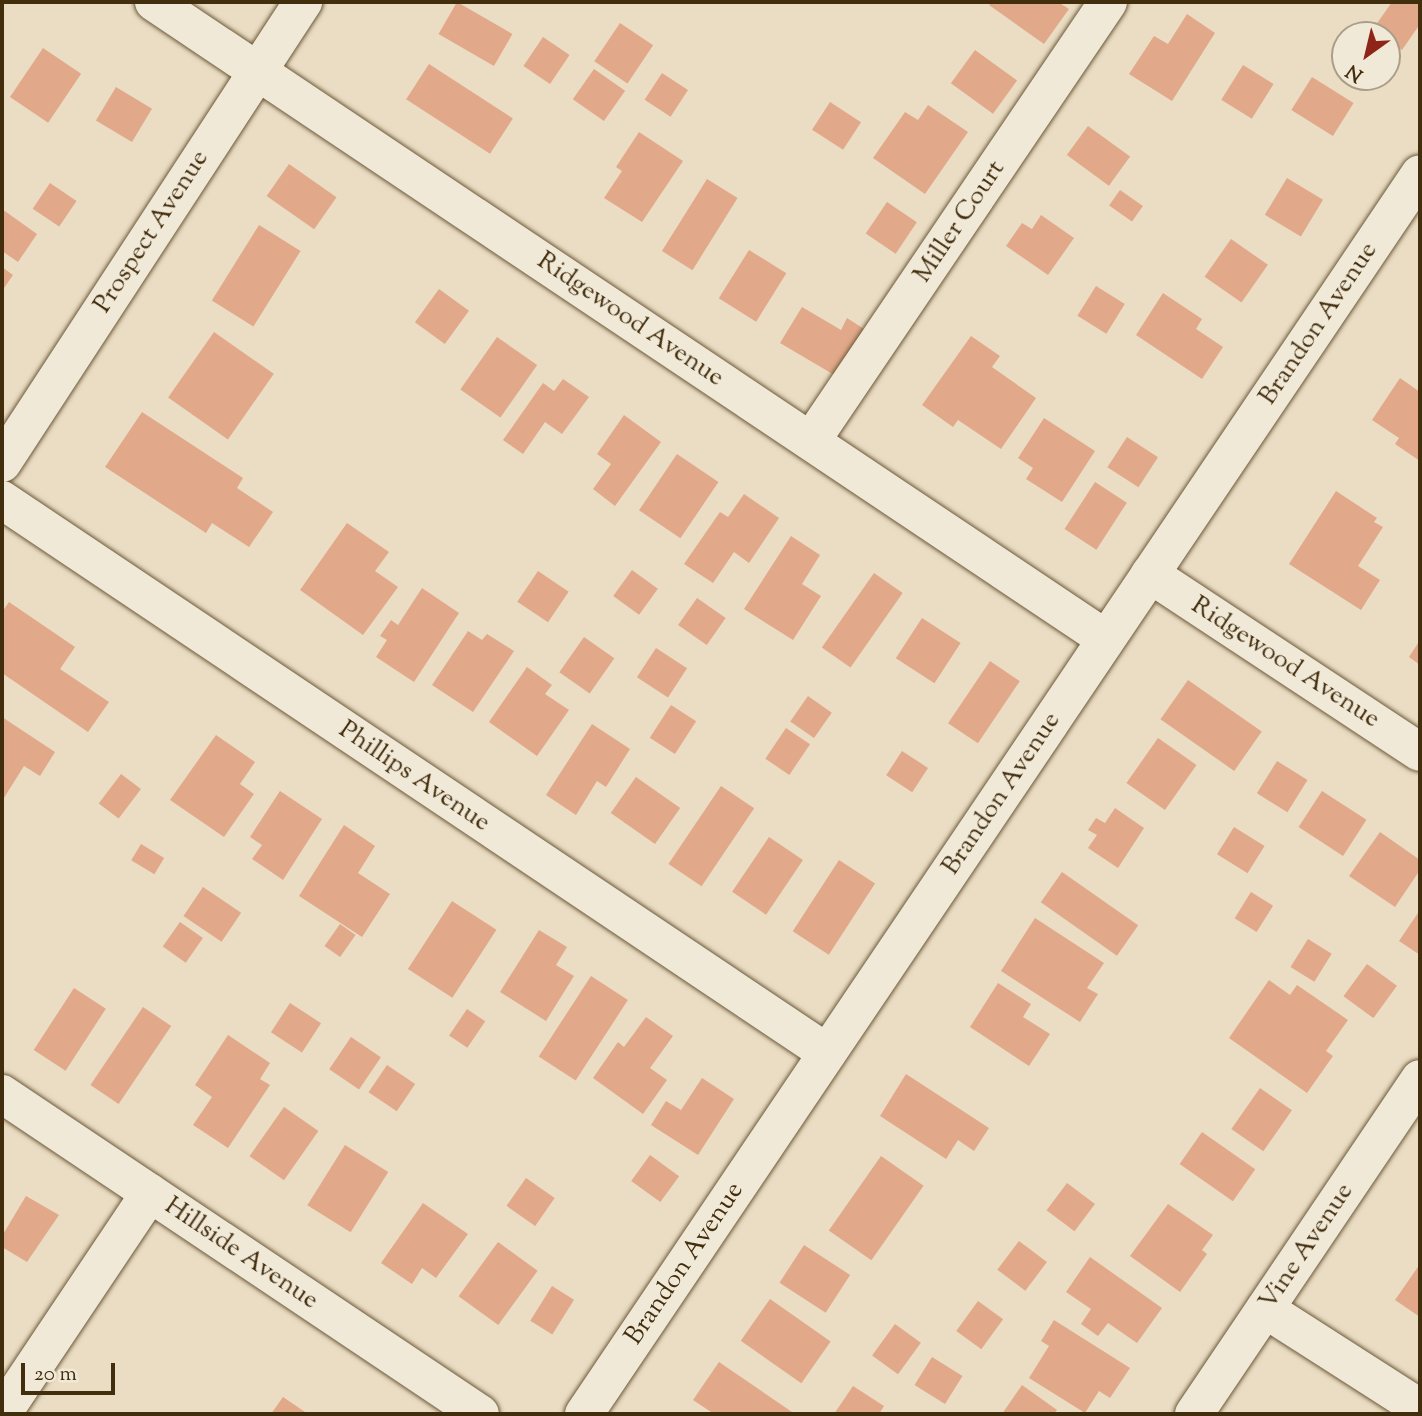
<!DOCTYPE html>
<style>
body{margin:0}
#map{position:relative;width:1422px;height:1416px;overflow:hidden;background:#eaddc3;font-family:"Sorts Mill Goudy",serif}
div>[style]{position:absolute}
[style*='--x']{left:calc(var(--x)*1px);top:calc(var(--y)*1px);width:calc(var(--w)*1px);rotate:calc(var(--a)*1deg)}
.building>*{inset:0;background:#e1a989;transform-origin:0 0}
.roads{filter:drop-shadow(0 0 2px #6c593a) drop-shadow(0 0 2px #6c593a)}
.minor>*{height:38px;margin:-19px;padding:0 19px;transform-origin:19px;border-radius:19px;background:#f1e9d8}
span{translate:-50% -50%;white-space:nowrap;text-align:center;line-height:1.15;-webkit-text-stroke:6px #f1e9d8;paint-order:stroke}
.street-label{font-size:26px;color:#422d0d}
.frame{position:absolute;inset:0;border:4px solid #422d0d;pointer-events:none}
.north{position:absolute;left:1331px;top:21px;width:70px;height:70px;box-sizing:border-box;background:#f1e9d8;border:2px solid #ab9e87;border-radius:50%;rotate:214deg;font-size:19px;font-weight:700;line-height:28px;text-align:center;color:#422d0d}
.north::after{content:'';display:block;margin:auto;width:24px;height:32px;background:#8f2418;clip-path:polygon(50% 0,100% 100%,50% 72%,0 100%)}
.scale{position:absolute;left:21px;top:1363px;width:94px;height:32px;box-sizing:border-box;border:4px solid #422d0d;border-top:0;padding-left:9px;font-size:21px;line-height:24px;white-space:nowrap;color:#422d0d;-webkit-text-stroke:5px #f1e9d8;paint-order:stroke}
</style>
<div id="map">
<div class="building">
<i style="left:457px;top:2px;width:64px;height:37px;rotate:30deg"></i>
<i style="clip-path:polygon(992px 2px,1058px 2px,1069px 9px,1044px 44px,989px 5px)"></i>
<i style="clip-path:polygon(1392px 2px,1420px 2px,1420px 24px,1402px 50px,1373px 29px)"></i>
<i style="clip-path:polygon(1187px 14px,1215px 33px,1172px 101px,1129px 74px,1154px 36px,1168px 44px)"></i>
<i style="left:620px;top:23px;width:40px;height:46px;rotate:34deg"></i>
<i style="left:543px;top:37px;width:32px;height:35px;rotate:34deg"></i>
<i style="left:43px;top:48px;width:46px;height:59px;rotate:34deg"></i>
<i style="left:975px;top:50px;width:52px;height:41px;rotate:36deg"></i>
<i style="left:429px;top:64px;width:100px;height:42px;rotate:33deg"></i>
<i style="left:1243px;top:65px;width:36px;height:41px;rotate:32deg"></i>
<i style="left:594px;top:69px;width:38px;height:37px;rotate:35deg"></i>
<i style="left:662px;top:73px;width:31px;height:32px;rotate:33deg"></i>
<i style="left:1312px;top:77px;width:49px;height:39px;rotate:32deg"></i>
<i style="left:116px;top:87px;width:42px;height:39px;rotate:31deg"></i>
<i style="left:830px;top:102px;width:37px;height:33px;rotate:33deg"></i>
<i style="clip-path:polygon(928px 105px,968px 132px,925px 194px,873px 158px,905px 112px,918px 120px)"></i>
<i style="left:1088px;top:126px;width:52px;height:36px;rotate:36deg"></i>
<i style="clip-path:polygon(639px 132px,683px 161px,642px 222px,604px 198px,622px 171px,616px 167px)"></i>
<i style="left:289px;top:164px;width:58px;height:39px;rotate:35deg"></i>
<i style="left:1287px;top:178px;width:42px;height:43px;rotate:31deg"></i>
<i style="left:707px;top:179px;width:36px;height:85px;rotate:32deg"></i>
<i style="left:50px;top:183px;width:32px;height:31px;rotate:34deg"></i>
<i style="left:1120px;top:190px;width:28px;height:19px;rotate:35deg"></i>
<i style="left:887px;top:202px;width:36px;height:38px;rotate:34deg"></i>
<i style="clip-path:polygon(2px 209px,37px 234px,18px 262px,2px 251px)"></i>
<i style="clip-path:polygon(1041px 215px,1074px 238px,1048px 275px,1006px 246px,1022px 223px,1032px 229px)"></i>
<i style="left:259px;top:225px;width:49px;height:89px;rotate:32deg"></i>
<i style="left:1231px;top:239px;width:45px;height:46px;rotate:35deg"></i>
<i style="left:749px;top:250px;width:44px;height:57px;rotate:32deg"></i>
<i style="clip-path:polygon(2px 267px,13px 275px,2px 291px)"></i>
<i style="left:1096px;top:286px;width:34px;height:35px;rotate:32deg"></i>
<i style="left:439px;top:289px;width:37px;height:41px;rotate:36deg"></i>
<i style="clip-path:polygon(1163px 293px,1202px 319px,1196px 329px,1223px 347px,1202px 379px,1136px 335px)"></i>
<i style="clip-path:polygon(802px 307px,841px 330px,847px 318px,864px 329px,836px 376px,780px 343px)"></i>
<i style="left:214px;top:332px;width:73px;height:80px;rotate:35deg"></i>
<i style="clip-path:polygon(971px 336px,1000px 356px,992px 367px,1036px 398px,1001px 449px,958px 420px,953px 427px,922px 405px)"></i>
<i style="left:497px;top:337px;width:49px;height:64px;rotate:35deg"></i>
<i style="clip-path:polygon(1400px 378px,1420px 392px,1420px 461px,1395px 444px,1399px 438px,1372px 420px)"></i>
<i style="clip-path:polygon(563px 379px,589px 397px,562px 434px,545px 422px,523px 454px,503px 440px,543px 383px,554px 391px)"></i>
<i style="clip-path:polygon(142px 412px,243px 478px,237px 488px,273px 512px,249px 547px,212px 523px,206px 533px,105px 467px)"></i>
<i style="clip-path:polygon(624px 415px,661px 442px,615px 506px,593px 489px,611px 464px,597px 454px)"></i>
<i style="clip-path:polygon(1044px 418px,1095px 451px,1062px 502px,1026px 479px,1033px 468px,1018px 458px)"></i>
<i style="left:1127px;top:437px;width:37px;height:36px;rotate:33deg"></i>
<i style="left:677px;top:454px;width:50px;height:68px;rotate:34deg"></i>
<i style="left:1095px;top:482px;width:38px;height:56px;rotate:33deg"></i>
<i style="clip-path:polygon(1336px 491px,1377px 518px,1374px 522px,1383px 527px,1358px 566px,1380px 580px,1361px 610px,1289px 564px)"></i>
<i style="clip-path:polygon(744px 494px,779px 518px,749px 563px,734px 552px,713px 583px,684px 564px,720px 512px,728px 517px)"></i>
<i style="clip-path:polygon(347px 523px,389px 552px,375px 571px,398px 587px,363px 635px,300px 590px)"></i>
<i style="clip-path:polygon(791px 536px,820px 555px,802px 584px,821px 596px,793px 640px,744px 609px)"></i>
<i style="left:632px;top:570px;width:32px;height:32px;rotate:36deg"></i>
<i style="left:538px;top:571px;width:37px;height:37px;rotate:34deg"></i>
<i style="left:874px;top:573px;width:35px;height:91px;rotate:35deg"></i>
<i style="clip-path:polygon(422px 588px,459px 613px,414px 682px,376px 657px,387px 640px,380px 636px,391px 620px,398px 625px)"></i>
<i style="left:697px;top:598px;width:35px;height:33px;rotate:35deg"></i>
<i style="clip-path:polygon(9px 602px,75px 647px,60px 669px,109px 702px,88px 732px,2px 673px,2px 612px)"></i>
<i style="left:922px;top:618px;width:46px;height:48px;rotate:33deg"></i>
<i style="clip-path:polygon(468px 631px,482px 640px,487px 634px,514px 651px,473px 712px,432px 685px)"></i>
<i style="left:584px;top:637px;width:37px;height:43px;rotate:35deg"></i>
<i style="clip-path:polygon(1420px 640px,1420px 665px,1409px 657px)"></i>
<i style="left:656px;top:648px;width:37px;height:35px;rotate:33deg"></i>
<i style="left:990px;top:661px;width:36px;height:75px;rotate:34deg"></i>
<i style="clip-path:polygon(527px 667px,552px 685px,545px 694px,569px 710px,537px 756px,489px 722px)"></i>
<i style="left:1188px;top:680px;width:90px;height:48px;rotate:35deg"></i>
<i style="left:808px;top:696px;width:29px;height:31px;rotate:35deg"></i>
<i style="left:671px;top:705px;width:30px;height:39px;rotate:33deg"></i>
<i style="clip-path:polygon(2px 717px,55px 752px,40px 776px,24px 766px,2px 801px)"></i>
<i style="clip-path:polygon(592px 724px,630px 749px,606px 787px,597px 781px,576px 815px,546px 795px)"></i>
<i style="left:786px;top:728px;width:29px;height:37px;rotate:34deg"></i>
<i style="clip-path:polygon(216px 735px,255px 762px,240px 784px,254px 794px,224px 837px,170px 800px)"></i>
<i style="left:1158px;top:738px;width:47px;height:55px;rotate:35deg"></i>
<i style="left:902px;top:751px;width:31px;height:29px;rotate:33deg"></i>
<i style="left:1277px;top:761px;width:36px;height:38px;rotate:32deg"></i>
<i style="left:121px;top:774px;width:25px;height:37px;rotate:37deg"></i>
<i style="left:636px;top:777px;width:54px;height:44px;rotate:35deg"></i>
<i style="left:721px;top:786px;width:40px;height:94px;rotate:34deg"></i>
<i style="clip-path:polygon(280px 791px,322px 819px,283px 880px,252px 859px,262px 845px,250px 837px)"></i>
<i style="left:1322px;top:791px;width:53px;height:43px;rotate:33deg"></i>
<i style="clip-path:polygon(1115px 808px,1144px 828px,1118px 868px,1088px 848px,1097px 835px,1088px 830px,1096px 818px,1105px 823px)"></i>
<i style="clip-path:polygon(344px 825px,375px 846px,358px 873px,390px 894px,362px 937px,299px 896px)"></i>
<i style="left:1234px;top:827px;width:36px;height:32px;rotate:32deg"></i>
<i style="clip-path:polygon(1380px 832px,1420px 860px,1420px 870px,1395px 907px,1349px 876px)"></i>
<i style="left:769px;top:837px;width:41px;height:66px;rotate:34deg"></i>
<i style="left:141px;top:844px;width:27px;height:19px;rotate:31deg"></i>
<i style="left:839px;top:860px;width:43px;height:85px;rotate:33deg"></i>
<i style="left:1062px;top:872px;width:93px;height:37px;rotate:35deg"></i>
<i style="left:203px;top:887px;width:46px;height:35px;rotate:34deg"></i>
<i style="left:1251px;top:892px;width:26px;height:31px;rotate:32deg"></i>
<i style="left:452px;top:901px;width:53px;height:81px;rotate:33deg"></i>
<i style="clip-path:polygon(1420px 910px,1420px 955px,1399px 941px)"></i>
<i style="clip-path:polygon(1035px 918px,1104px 963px,1087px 988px,1098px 994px,1080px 1022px,1001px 971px)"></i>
<i style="left:180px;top:922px;width:28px;height:30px;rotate:35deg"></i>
<i style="left:340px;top:924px;width:19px;height:27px;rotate:35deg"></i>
<i style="clip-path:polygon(539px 930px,567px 947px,556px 965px,574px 976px,546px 1021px,500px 992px)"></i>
<i style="left:1308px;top:939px;width:28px;height:33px;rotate:32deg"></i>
<i style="left:1367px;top:964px;width:37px;height:40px;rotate:36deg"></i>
<i style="left:591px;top:976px;width:44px;height:96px;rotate:33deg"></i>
<i style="clip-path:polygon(1269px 980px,1290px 995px,1297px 985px,1348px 1020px,1326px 1051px,1333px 1056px,1307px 1093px,1229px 1038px)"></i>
<i style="clip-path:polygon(998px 983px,1031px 1004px,1023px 1017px,1050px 1034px,1029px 1066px,970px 1027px)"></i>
<i style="left:74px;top:988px;width:38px;height:74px;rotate:33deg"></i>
<i style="left:290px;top:1003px;width:37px;height:35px;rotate:33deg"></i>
<i style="left:143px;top:1007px;width:34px;height:94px;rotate:34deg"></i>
<i style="left:467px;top:1009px;width:22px;height:32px;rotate:34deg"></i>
<i style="clip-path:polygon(646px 1017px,673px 1036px,650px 1068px,667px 1080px,643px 1114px,593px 1078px,618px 1042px,624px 1047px)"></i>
<i style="clip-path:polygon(228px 1035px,270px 1063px,260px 1079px,270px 1085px,228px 1148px,193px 1125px,212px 1097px,195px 1085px)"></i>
<i style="left:351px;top:1037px;width:36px;height:39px;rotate:34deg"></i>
<i style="left:387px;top:1065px;width:34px;height:33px;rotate:34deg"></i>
<i style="clip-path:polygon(906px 1074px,989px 1128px,974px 1151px,958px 1140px,946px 1159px,880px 1116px)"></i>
<i style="clip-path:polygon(702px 1078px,734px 1099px,698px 1155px,651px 1125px,666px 1101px,681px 1110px)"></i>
<i style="left:1260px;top:1088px;width:39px;height:50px;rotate:35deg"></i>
<i style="left:284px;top:1107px;width:42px;height:60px;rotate:35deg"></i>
<i style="left:1202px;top:1132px;width:65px;height:39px;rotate:35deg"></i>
<i style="left:345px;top:1145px;width:51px;height:71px;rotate:32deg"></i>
<i style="left:650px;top:1155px;width:36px;height:32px;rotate:36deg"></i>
<i style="left:881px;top:1156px;width:52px;height:91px;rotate:35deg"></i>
<i style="left:526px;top:1178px;width:35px;height:34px;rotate:35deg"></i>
<i style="left:1067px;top:1183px;width:35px;height:34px;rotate:37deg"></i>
<i style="clip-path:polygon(26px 1196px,59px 1215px,27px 1262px,2px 1247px,2px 1236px)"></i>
<i style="clip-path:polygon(423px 1203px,468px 1234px,436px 1278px,422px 1268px,412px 1284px,381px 1263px)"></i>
<i style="clip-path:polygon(1168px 1204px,1213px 1235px,1202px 1250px,1207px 1254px,1180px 1292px,1130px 1256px)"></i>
<i style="left:1019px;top:1241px;width:35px;height:36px;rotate:37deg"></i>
<i style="left:498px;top:1242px;width:49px;height:67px;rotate:36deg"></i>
<i style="left:804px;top:1245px;width:55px;height:45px;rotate:33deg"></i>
<i style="clip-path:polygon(1090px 1257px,1162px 1308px,1137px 1343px,1108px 1323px,1098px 1336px,1081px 1324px,1091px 1309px,1066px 1292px)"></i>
<i style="clip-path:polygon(1420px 1264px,1420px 1317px,1395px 1300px)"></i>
<i style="left:552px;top:1286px;width:26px;height:41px;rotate:32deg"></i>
<i style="left:770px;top:1299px;width:74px;height:51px;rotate:35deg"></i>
<i style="left:978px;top:1301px;width:31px;height:37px;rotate:36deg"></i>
<i style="clip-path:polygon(1054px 1320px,1130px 1368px,1110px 1398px,1099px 1391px,1085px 1413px,1029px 1378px,1049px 1346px,1041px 1341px)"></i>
<i style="left:895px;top:1324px;width:32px;height:39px;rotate:36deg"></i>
<i style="left:932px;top:1357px;width:36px;height:33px;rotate:32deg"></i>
<i style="clip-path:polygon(719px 1362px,795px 1414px,714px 1414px,693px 1400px)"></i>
<i style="clip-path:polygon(1022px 1385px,1057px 1410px,1054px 1414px,1002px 1414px)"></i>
<i style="clip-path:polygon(853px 1386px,884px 1406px,879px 1414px,834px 1414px)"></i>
<i style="clip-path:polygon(283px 1397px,308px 1414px,271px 1414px)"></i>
</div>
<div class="roads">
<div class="minor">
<i style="--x:154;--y:2;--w:1145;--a:33.79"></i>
<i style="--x:811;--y:441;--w:530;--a:-55.92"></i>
<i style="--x:2;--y:463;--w:551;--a:-56.86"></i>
<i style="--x:2;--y:500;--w:993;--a:33.83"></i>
<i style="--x:1150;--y:574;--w:323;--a:33.4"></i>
<i style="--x:2;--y:1094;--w:575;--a:33.8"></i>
<i style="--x:1265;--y:1309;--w:184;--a:32.6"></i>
<i style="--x:2;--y:1414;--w:266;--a:-56.2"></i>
<i style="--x:584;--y:1414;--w:1495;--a:-56.01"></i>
<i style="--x:1194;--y:1414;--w:404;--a:-56"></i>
</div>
</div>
<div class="street-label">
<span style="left:960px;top:222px;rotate:-56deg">Miller Court</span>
<span style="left:152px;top:232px;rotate:-57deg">Prospect Avenue</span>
<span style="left:630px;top:320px;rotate:34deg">Ridgewood Avenue</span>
<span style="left:1319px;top:324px;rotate:-56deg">Brandon Avenue</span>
<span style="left:1285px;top:663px;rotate:33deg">Ridgewood Avenue</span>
<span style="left:414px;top:777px;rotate:34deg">Phillips Avenue</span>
<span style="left:1002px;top:794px;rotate:-56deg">Brandon Avenue</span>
<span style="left:1307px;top:1247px;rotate:-56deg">Vine Avenue</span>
<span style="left:241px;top:1254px;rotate:34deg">Hillside Avenue</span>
<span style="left:685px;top:1264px;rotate:-56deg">Brandon Avenue</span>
</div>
<div class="frame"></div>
<div class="north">N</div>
<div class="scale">20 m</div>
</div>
